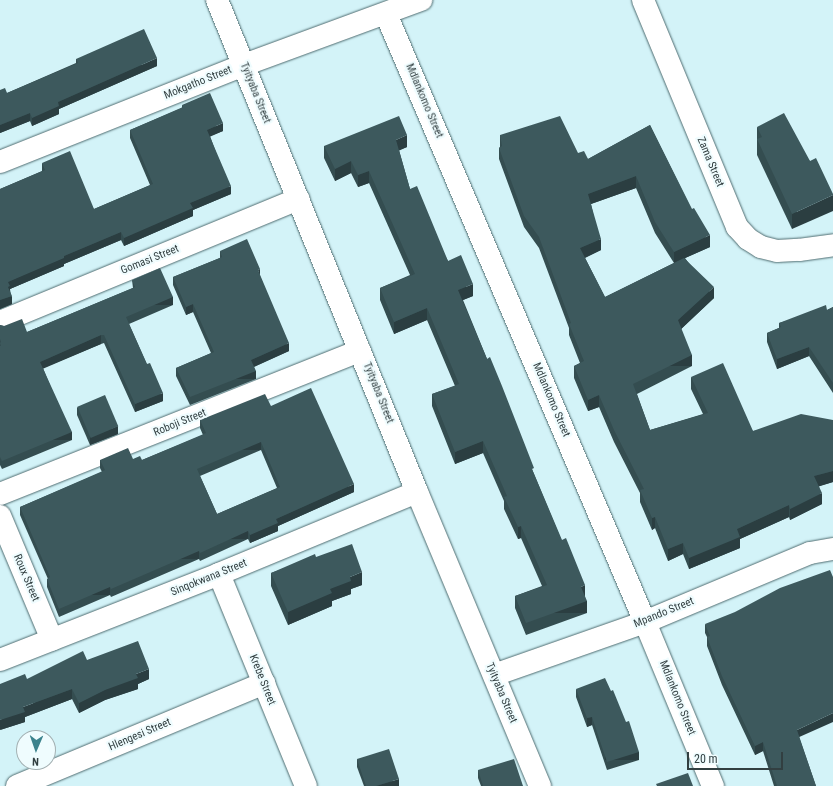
<!DOCTYPE html>
<style>
body{margin:0}
#map{position:relative;width:833px;height:786px;overflow:hidden;background:#d3f3f8;font-family:"Roboto Condensed",sans-serif}
div>[style]{position:absolute}
[style*='--x']{left:calc(var(--x)*1px);top:calc(var(--y)*1px);width:calc(var(--w)*1px);rotate:calc(var(--a)*1deg)}
.roads{filter:drop-shadow(0 0 1px #4f6c70) drop-shadow(0 0 1px #4f6c70)}
.minor>*{height:22px;margin:-11px;padding:0 11px;transform-origin:11px;border-radius:11px;background:#fff}
.wall>*{inset:0;background:#344d50}
.shaded-wall>*{inset:0;background:#2b3e41;transform-origin:0 0}
.building>*{inset:0;background:#3d595d;transform-origin:0 0}
span{translate:-50% -50%;white-space:nowrap;text-align:center;line-height:1.15;-webkit-text-stroke:4px #effcfe;paint-order:stroke}
.street-label{font-size:11px;color:#323f41}
.north{position:absolute;left:16px;top:730px;width:40px;height:40px;box-sizing:border-box;background:#effcfe;border:1px solid #a3b0b2;border-radius:50%;rotate:182deg;font-size:11px;font-weight:700;line-height:16px;text-align:center;color:#323f41}
.north::after{content:'';display:block;margin:auto;width:14px;height:18px;background:#3c838d;clip-path:polygon(50% 0,100% 100%,50% 72%,0 100%)}
.scale{position:absolute;left:687px;top:752px;width:96px;height:18px;box-sizing:border-box;border:2px solid #323f41;border-top:0;padding-left:5px;font-size:12px;line-height:14px;white-space:nowrap;color:#323f41;-webkit-text-stroke:3px #effcfe;paint-order:stroke}
</style>
<div id="map">
<div class="roads">
<div class="minor">
<i style="--x:217;--y:0;--w:531;--a:67.88"></i>
<i style="--x:417;--y:492;--w:319;--a:67.3"></i>
<i style="--x:643;--y:0;--w:246;--a:67.5"></i>
<i style="--x:737;--y:227;--w:16;--a:47"></i>
<i style="--x:748;--y:239;--w:15;--a:32"></i>
<i style="--x:761;--y:247;--w:16;--a:14"></i>
<i style="--x:777;--y:251;--w:22;--a:-3"></i>
<i style="--x:799;--y:250;--w:34;--a:-8"></i>
<i style="--x:386;--y:14;--w:661;--a:66.93"></i>
<i style="--x:645;--y:622;--w:178;--a:67.5"></i>
<i style="--x:0;--y:162;--w:263;--a:-21.7"></i>
<i style="--x:244;--y:65;--w:189;--a:-20.2"></i>
<i style="--x:0;--y:322;--w:323;--a:-22.4"></i>
<i style="--x:0;--y:494;--w:387;--a:-21.7"></i>
<i style="--x:0;--y:516;--w:134;--a:67.2"></i>
<i style="--x:219;--y:574;--w:229;--a:67.7"></i>
<i style="--x:0;--y:660;--w:235;--a:-21.4"></i>
<i style="--x:219;--y:574;--w:214;--a:-22.5"></i>
<i style="--x:494;--y:675;--w:160;--a:-19.3"></i>
<i style="--x:645;--y:622;--w:179;--a:-22.7"></i>
<i style="--x:810;--y:553;--w:23;--a:-10"></i>
<i style="--x:17;--y:786;--w:268;--a:-22.6"></i>
</div>
</div>
<div class="wall">
<i style="clip-path:polygon(76px 59px,157px 66px,59px 109px,59px 114px,32px 126px,30px 121px,0 133px,0 90px,7px 93px,76px 63px)"></i>
<i style="clip-path:polygon(182px 105px,223px 131px,210px 136px,231px 194px,193px 210px,193px 216px,124px 246px,121px 240px,64px 264px,64px 266px,10px 289px,12px 304px,0 309px,0 189px,42px 171px,42px 163px,94px 209px,150px 185px,130px 138px,130px 130px,182px 108px)"></i>
<i style="clip-path:polygon(evenodd,650px 125px,710px 247px,685px 258px,714px 298px,681px 329px,692px 366px,637px 394px,650px 430px,703px 414px,691px 389px,691px 377px,753px 431px,833px 420px,833px 482px,819px 486px,822px 504px,790px 520px,789px 517px,740px 539px,740px 548px,689px 569px,683px 554px,668px 561px,655px 528px,652px 530px,640px 502px,640px 493px,614px 442px,599px 407px,588px 411px,574px 378px,574px 366px,580px 363px,569px 335px,569px 328px,539px 248px,524px 227px,499px 159px,499px 148px,500px 147px,500px 135px,578px 153px,588px 159px,650px 125px,636px 188px,655px 233px,674px 263px,605px 297px,585px 258px,601px 250px,591px 204px,636px 188px)"></i>
<i style="clip-path:polygon(757px 127px,810px 161px,792px 229px,757px 155px)"></i>
<i style="clip-path:polygon(324px 146px,407px 147px,399px 150px,410px 189px,448px 261px,473px 296px,463px 300px,534px 474px,585px 597px,587px 613px,526px 635px,515px 608px,515px 596px,542px 586px,521px 538px,518px 539px,504px 509px,504px 501px,483px 453px,455px 464px,432px 406px,432px 394px,455px 386px,427px 320px,394px 334px,380px 300px,380px 288px,410px 275px,369px 183px,358px 187px,351px 173px,335px 181px,324px 158px)"></i>
<i style="clip-path:polygon(220px 251px,260px 276px,289px 351px,254px 367px,256px 379px,190px 405px,176px 376px,176px 368px,211px 353px,193px 312px,186px 315px,173px 285px,173px 277px,220px 258px)"></i>
<i style="clip-path:polygon(132px 280px,173px 305px,129px 324px,163px 401px,135px 412px,104px 343px,101px 344px,43px 368px,72px 440px,2px 469px,0 465px,0 325px,27px 332px,133px 288px)"></i>
<i style="clip-path:polygon(833px 307px,833px 393px,809px 356px,777px 369px,767px 342px,767px 333px,779px 328px,779px 323px,827px 310px)"></i>
<i style="clip-path:polygon(evenodd,271px 406px,354px 492px,278px 526px,278px 531px,250px 543px,248px 539px,200px 561px,199px 559px,111px 597px,110px 595px,59px 617px,47px 587px,47px 579px,48px 579px,20px 515px,20px 507px,102px 472px,100px 468px,100px 460px,133px 459px,142px 460px,203px 435px,200px 428px,200px 420px,271px 406px,261px 450px,277px 488px,217px 514px,200px 476px,261px 450px)"></i>
<i style="clip-path:polygon(77px 407px,118px 434px,90px 445px,77px 415px)"></i>
<i style="clip-path:polygon(316px 557px,362px 585px,351px 589px,351px 594px,332px 601px,332px 606px,288px 625px,271px 586px,271px 573px)"></i>
<i style="clip-path:polygon(705px 624px,799px 737px,816px 786px,774px 786px,763px 751px,755px 755px,722px 685px,707px 646px,707px 637px,705px 633px)"></i>
<i style="clip-path:polygon(87px 660px,149px 679px,138px 684px,138px 689px,105px 700px,79px 713px,72px 699px,25px 717px,25px 722px,0 730px)"></i>
<i style="clip-path:polygon(576px 689px,639px 760px,607px 770px,592px 725px,587px 727px,576px 697px)"></i>
<i style="clip-path:polygon(357px 759px,399px 786px,364px 786px,357px 767px)"></i>
<i style="clip-path:polygon(478px 770px,523px 786px,481px 786px,478px 778px)"></i>
</div>
<div class="shaded-wall">
<i style="clip-path:polygon(157px 58px,157px 66px,59px 109px,59px 114px,32px 126px,32px 118px,58px 102px)"></i>
<i style="clip-path:polygon(30px 113px,30px 121px,0 133px,0 125px)"></i>
<i style="clip-path:polygon(223px 123px,223px 131px,207px 138px,207px 130px)"></i>
<i style="clip-path:polygon(407px 135px,407px 147px,396px 152px,396px 140px)"></i>
<i style="clip-path:polygon(351px 161px,351px 173px,335px 181px,335px 169px)"></i>
<i style="clip-path:polygon(369px 171px,369px 183px,358px 187px,358px 175px)"></i>
<i style="clip-path:polygon(636px 176px,636px 188px,588px 205px,588px 194px)"></i>
<i style="clip-path:polygon(231px 186px,231px 194px,193px 210px,193px 216px,124px 246px,124px 238px,190px 203px)"></i>
<i style="clip-path:polygon(833px 195px,833px 211px,792px 229px,792px 214px)"></i>
<i style="clip-path:polygon(121px 232px,121px 240px,64px 264px,64px 266px,10px 289px,10px 294px,8px 295px,8px 282px,64px 256px)"></i>
<i style="clip-path:polygon(710px 235px,710px 247px,674px 263px,674px 252px)"></i>
<i style="clip-path:polygon(601px 239px,601px 250px,580px 260px,580px 248px)"></i>
<i style="clip-path:polygon(260px 269px,260px 277px,258px 270px)"></i>
<i style="clip-path:polygon(473px 284px,473px 296px,458px 302px,458px 290px)"></i>
<i style="clip-path:polygon(714px 287px,714px 298px,678px 332px,678px 320px)"></i>
<i style="clip-path:polygon(12px 296px,12px 304px,0 309px,0 300px)"></i>
<i style="left:173px;top:297px;width:8px;height:51px;rotate:90deg"></i>
<i style="clip-path:polygon(193px 304px,193px 312px,186px 315px,186px 307px)"></i>
<i style="clip-path:polygon(427px 308px,427px 320px,394px 334px,394px 322px)"></i>
<i style="clip-path:polygon(101px 335px,101px 344px,40px 370px,40px 362px)"></i>
<i style="clip-path:polygon(289px 343px,289px 351px,251px 368px,251px 360px)"></i>
<i style="clip-path:polygon(809px 347px,809px 356px,777px 369px,777px 359px)"></i>
<i style="left:692px;top:355px;width:11px;height:66px;rotate:90deg"></i>
<i style="left:256px;top:371px;width:8px;height:71px;rotate:90deg"></i>
<i style="clip-path:polygon(163px 393px,163px 401px,135px 412px,135px 404px)"></i>
<i style="clip-path:polygon(599px 395px,599px 407px,588px 411px,588px 400px)"></i>
<i style="clip-path:polygon(118px 426px,118px 434px,90px 445px,90px 437px)"></i>
<i style="left:72px;top:432px;width:8px;height:76px;rotate:90deg"></i>
<i style="clip-path:polygon(483px 441px,483px 453px,455px 464px,455px 452px)"></i>
<i style="left:261px;top:442px;width:8px;height:69px;rotate:90deg"></i>
<i style="clip-path:polygon(833px 471px,833px 482px,814px 488px,814px 476px)"></i>
<i style="clip-path:polygon(354px 484px,354px 492px,278px 526px,278px 531px,250px 543px,250px 535px,276px 519px)"></i>
<i style="clip-path:polygon(822px 493px,822px 504px,790px 520px,790px 509px)"></i>
<i style="clip-path:polygon(789px 505px,789px 517px,740px 539px,740px 548px,689px 569px,689px 558px,737px 529px)"></i>
<i style="clip-path:polygon(655px 517px,655px 528px,652px 530px,652px 518px)"></i>
<i style="clip-path:polygon(521px 526px,521px 538px,518px 539px,518px 527px)"></i>
<i style="left:248px;top:531px;width:8px;height:53px;rotate:90deg"></i>
<i style="clip-path:polygon(683px 543px,683px 554px,668px 561px,668px 549px)"></i>
<i style="left:199px;top:551px;width:8px;height:96px;rotate:90deg"></i>
<i style="clip-path:polygon(362px 572px,362px 585px,351px 589px,351px 594px,332px 601px,332px 606px,288px 625px,288px 612px,330px 589px,350px 577px)"></i>
<i style="clip-path:polygon(585px 585px,585px 597px,581px 599px,581px 587px)"></i>
<i style="left:110px;top:587px;width:8px;height:56px;rotate:90deg"></i>
<i style="left:587px;top:601px;width:12px;height:65px;rotate:90deg"></i>
<i style="clip-path:polygon(149px 669px,149px 679px,138px 684px,138px 689px,105px 700px,79px 713px,79px 703px,136px 674px)"></i>
<i style="clip-path:polygon(72px 689px,72px 699px,25px 717px,25px 722px,0 730px,0 720px,23px 707px)"></i>
<i style="clip-path:polygon(833px 713px,833px 722px,797px 738px,797px 730px)"></i>
<i style="clip-path:polygon(592px 717px,592px 725px,587px 727px,587px 718px)"></i>
<i style="clip-path:polygon(763px 742px,763px 751px,755px 755px,755px 746px)"></i>
<i style="left:639px;top:752px;width:8px;height:34px;rotate:90deg"></i>
<i style="clip-path:polygon(399px 779px,399px 786px,376px 786px)"></i>
</div>
<div class="building">
<i style="clip-path:polygon(144px 29px,157px 58px,58px 102px,59px 106px,32px 118px,30px 113px,0 125px,0 90px,5px 88px,7px 93px,78px 63px,76px 59px)"></i>
<i style="clip-path:polygon(210px 93px,223px 123px,207px 130px,231px 186px,190px 203px,193px 208px,124px 238px,121px 232px,64px 256px,64px 258px,8px 282px,10px 286px,8px 287px,12px 296px,0 300px,0 189px,45px 170px,42px 163px,70px 151px,94px 209px,153px 184px,130px 130px,183px 107px,182px 105px)"></i>
<i style="clip-path:polygon(784px 113px,810px 161px,816px 158px,833px 194px,833px 195px,792px 214px,757px 139px,762px 137px,757px 127px)"></i>
<i style="clip-path:polygon(399px 116px,407px 135px,396px 140px,410px 189px,417px 186px,448px 261px,461px 255px,473px 284px,458px 290px,487px 359px,490px 357px,502px 386px,534px 468px,532px 469px,562px 540px,566px 538px,585px 585px,581px 587px,587px 601px,526px 623px,515px 596px,547px 585px,521px 526px,518px 527px,504px 497px,507px 496px,483px 441px,455px 452px,432px 394px,459px 384px,427px 308px,394px 322px,380px 288px,415px 274px,369px 171px,358px 175px,351px 161px,335px 169px,324px 146px)"></i>
<i style="clip-path:polygon(560px 116px,578px 153px,584px 151px,588px 159px,650px 125px,692px 209px,694px 208px,710px 235px,674px 252px,655px 222px,636px 176px,588px 194px,601px 239px,580px 248px,605px 297px,684px 258px,714px 287px,678px 320px,692px 355px,633px 384px,650px 430px,708px 413px,691px 377px,723px 363px,753px 431px,801px 414px,833px 420px,833px 471px,814px 476px,822px 493px,790px 509px,789px 505px,737px 529px,740px 537px,689px 558px,683px 543px,668px 549px,655px 517px,652px 518px,640px 490px,644px 489px,614px 430px,599px 395px,588px 400px,574px 366px,584px 361px,569px 324px,571px 323px,539px 237px,524px 216px,499px 148px,502px 146px,500px 135px)"></i>
<i style="clip-path:polygon(247px 239px,260px 269px,258px 270px,289px 343px,251px 360px,256px 371px,190px 397px,176px 368px,214px 352px,193px 304px,186px 307px,173px 277px,222px 257px,220px 251px)"></i>
<i style="clip-path:polygon(160px 268px,173px 297px,126px 317px,147px 364px,150px 363px,163px 393px,135px 404px,104px 335px,101px 335px,40px 362px,72px 432px,2px 461px,0 457px,0 346px,1px 346px,0 343px,1px 342px,0 339px,0 325px,4px 326px,22px 319px,27px 332px,135px 287px,132px 280px)"></i>
<i style="clip-path:polygon(826px 305px,827px 310px,833px 307px,833px 383px,809px 347px,777px 359px,767px 333px,781px 327px,779px 323px)"></i>
<i style="clip-path:polygon(evenodd,311px 388px,354px 484px,276px 519px,278px 523px,250px 535px,248px 531px,200px 553px,199px 551px,111px 589px,110px 587px,59px 609px,47px 579px,50px 577px,20px 507px,105px 470px,100px 460px,128px 448px,133px 459px,140px 456px,142px 460px,206px 433px,200px 420px,265px 394px,271px 406px,311px 388px,261px 442px,280px 487px,217px 514px,197px 469px,261px 442px)"></i>
<i style="left:105px;top:395px;width:34px;height:30px;rotate:67deg"></i>
<i style="clip-path:polygon(352px 544px,362px 572px,350px 577px,351px 581px,330px 589px,332px 593px,288px 612px,271px 573px,315px 554px,316px 557px)"></i>
<i style="clip-path:polygon(830px 570px,833px 577px,833px 713px,797px 730px,816px 786px,777px 786px,763px 742px,755px 746px,722px 676px,707px 637px,710px 636px,705px 624px,735px 612px,780px 588px)"></i>
<i style="clip-path:polygon(138px 641px,149px 669px,136px 674px,138px 678px,105px 690px,79px 703px,72px 689px,23px 707px,25px 712px,0 720px,0 684px,25px 674px,27px 679px,83px 651px,87px 660px)"></i>
<i style="clip-path:polygon(605px 678px,611px 691px,613px 690px,626px 722px,629px 721px,639px 752px,607px 762px,592px 717px,587px 718px,576px 689px)"></i>
<i style="clip-path:polygon(389px 749px,399px 779px,376px 786px,366px 786px,357px 759px)"></i>
<i style="clip-path:polygon(514px 759px,523px 786px,483px 786px,478px 770px)"></i>
<i style="clip-path:polygon(688px 773px,693px 786px,657px 786px,656px 784px)"></i>
</div>
<div class="street-label">
<span style="left:198px;top:83px;rotate:-22deg">Mokgatho Street</span>
<span style="left:255px;top:93px;rotate:68deg">Tyityaba Street</span>
<span style="left:424px;top:101px;rotate:67deg">Mdlankomo Street</span>
<span style="left:710px;top:162px;rotate:67deg">Zama Street</span>
<span style="left:150px;top:260px;rotate:-22deg">Gomasi Street</span>
<span style="left:378px;top:393px;rotate:68deg">Tyityaba Street</span>
<span style="left:551px;top:400px;rotate:67deg">Mdlankomo Street</span>
<span style="left:180px;top:423px;rotate:-22deg">Roboji Street</span>
<span style="left:26px;top:578px;rotate:67deg">Roux Street</span>
<span style="left:209px;top:578px;rotate:-22deg">Sinqokwana Street</span>
<span style="left:664px;top:613px;rotate:-22deg">Mpando Street</span>
<span style="left:262px;top:680px;rotate:68deg">Krebe Street</span>
<span style="left:501px;top:693px;rotate:67deg">Tyityaba Street</span>
<span style="left:677px;top:698px;rotate:68deg">Mdlankomo Street</span>
<span style="left:140px;top:735px;rotate:-23deg">Hlengesi Street</span>
</div>
<div class="north">N</div>
<div class="scale">20 m</div>
</div>
